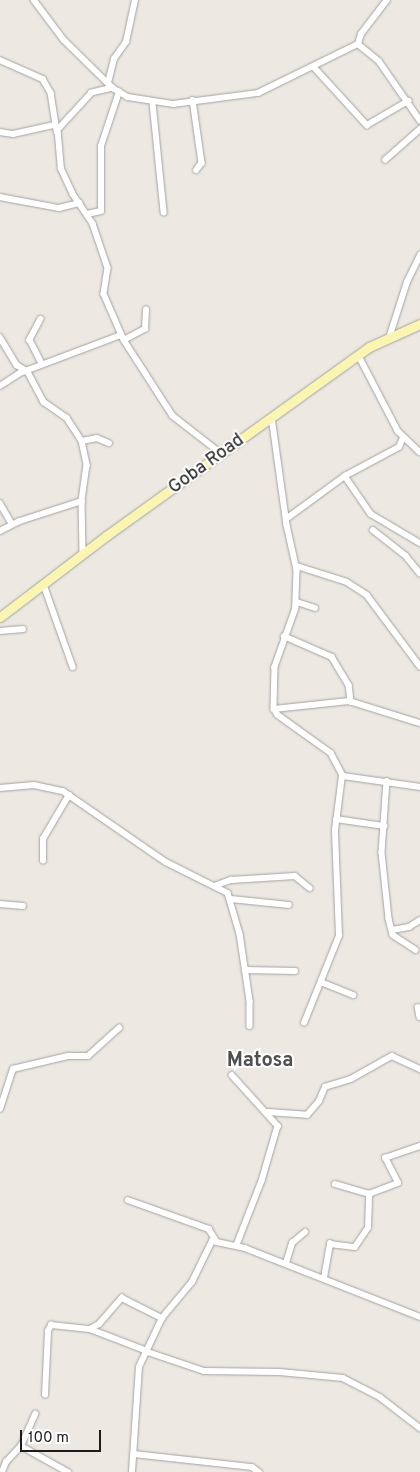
<!DOCTYPE html>
<style>
body{margin:0}
#map{position:relative;width:420px;height:1472px;overflow:hidden;background:#ede8e1;font-family:Overpass,sans-serif}
div>[style]{position:absolute}
[style*='--x']{left:calc(var(--x)*1px);top:calc(var(--y)*1px);width:calc(var(--w)*1px);rotate:calc(var(--a)*1deg)}
.roads{filter:drop-shadow(0 0 1px #a3a3a3) drop-shadow(0 0 1px #a3a3a3)}
.minor>*{height:5.5px;margin:-2.75px;padding:0 2.75px;transform-origin:2.75px;border-radius:2.75px;background:#fff}
.secondary>*{height:9px;margin:-4.5px;padding:0 4.5px;transform-origin:4.5px;border-radius:4.5px;background:#faf5b3}
span{translate:-50% -50%;white-space:nowrap;text-align:center;line-height:1.15;-webkit-text-stroke:4px #fff;paint-order:stroke}
.street-label{font-size:18px;color:#1c1c1c}
.quarter-label{font-size:20px;color:#4f4f4f;font-weight:700}
.scale{position:absolute;left:20px;top:1430px;width:81px;height:22px;box-sizing:border-box;border:2px solid #1c1c1c;border-top:0;padding-left:6px;font-size:15px;line-height:18px;white-space:nowrap;color:#1c1c1c;-webkit-text-stroke:4px #fff;paint-order:stroke}
</style>
<div id="map">
<div class="roads">
<div class="minor">
<i style="--x:34;--y:0;--w:50;--a:53.1"></i>
<i style="--x:64;--y:40;--w:69;--a:44.4"></i>
<i style="--x:113;--y:88;--w:17;--a:31"></i>
<i style="--x:128;--y:97;--w:46;--a:8.8"></i>
<i style="--x:173;--y:104;--w:86;--a:-7.4"></i>
<i style="--x:258;--y:93;--w:111;--a:-26.1"></i>
<i style="--x:358;--y:44;--w:27;--a:39"></i>
<i style="--x:379;--y:61;--w:72;--a:55.2"></i>
<i style="--x:358;--y:44;--w:10;--a:-73"></i>
<i style="--x:361;--y:34;--w:43;--a:-52.6"></i>
<i style="--x:0;--y:60;--w:47;--a:23.8"></i>
<i style="--x:43;--y:79;--w:16;--a:60"></i>
<i style="--x:51;--y:93;--w:39;--a:81"></i>
<i style="--x:314;--y:67;--w:79;--a:47.6"></i>
<i style="--x:367;--y:125;--w:48;--a:-30.3"></i>
<i style="--x:108;--y:83;--w:25;--a:-76"></i>
<i style="--x:114;--y:59;--w:21;--a:-55"></i>
<i style="--x:126;--y:42;--w:43;--a:-77.9"></i>
<i style="--x:113;--y:88;--w:22;--a:167"></i>
<i style="--x:92;--y:93;--w:50;--a:132.6"></i>
<i style="--x:58;--y:130;--w:38;--a:85"></i>
<i style="--x:61;--y:168;--w:29;--a:65"></i>
<i style="--x:73;--y:194;--w:36;--a:56"></i>
<i style="--x:93;--y:224;--w:46;--a:71.2"></i>
<i style="--x:108;--y:268;--w:26;--a:99"></i>
<i style="--x:104;--y:294;--w:50;--a:66.5"></i>
<i style="--x:124;--y:340;--w:90;--a:57.2"></i>
<i style="--x:173;--y:416;--w:62;--a:37.8"></i>
<i style="--x:193;--y:100;--w:64;--a:81.9"></i>
<i style="--x:202;--y:163;--w:9;--a:126"></i>
<i style="--x:153;--y:103;--w:110;--a:84.2"></i>
<i style="--x:0;--y:132;--w:13;--a:9"></i>
<i style="--x:13;--y:134;--w:42;--a:-12.4"></i>
<i style="--x:385;--y:160;--w:47;--a:-41.5"></i>
<i style="--x:0;--y:197;--w:60;--a:10.6"></i>
<i style="--x:59;--y:208;--w:21;--a:-14"></i>
<i style="--x:87;--y:214;--w:14;--a:-12"></i>
<i style="--x:101;--y:211;--w:65;--a:-90"></i>
<i style="--x:101;--y:146;--w:57;--a:-71.6"></i>
<i style="--x:41;--y:319;--w:24;--a:118"></i>
<i style="--x:30;--y:340;--w:27;--a:63"></i>
<i style="--x:390;--y:335;--w:56;--a:-72.2"></i>
<i style="--x:407;--y:282;--w:30;--a:-64"></i>
<i style="--x:0;--y:337;--w:33;--a:59"></i>
<i style="--x:17;--y:365;--w:13;--a:32"></i>
<i style="--x:28;--y:372;--w:34;--a:62"></i>
<i style="--x:44;--y:402;--w:28;--a:35"></i>
<i style="--x:67;--y:418;--w:27;--a:57"></i>
<i style="--x:82;--y:441;--w:25;--a:78"></i>
<i style="--x:87;--y:465;--w:36;--a:98"></i>
<i style="--x:82;--y:501;--w:53;--a:88.9"></i>
<i style="--x:124;--y:340;--w:24;--a:-28"></i>
<i style="--x:145;--y:329;--w:19;--a:-87"></i>
<i style="--x:359;--y:356;--w:85;--a:62.5"></i>
<i style="--x:398;--y:431;--w:30;--a:44"></i>
<i style="--x:0;--y:386;--w:24;--a:-33"></i>
<i style="--x:20;--y:373;--w:108;--a:-20.6"></i>
<i style="--x:272;--y:417;--w:109;--a:82.1"></i>
<i style="--x:287;--y:525;--w:46;--a:77.5"></i>
<i style="--x:297;--y:570;--w:38;--a:92"></i>
<i style="--x:296;--y:608;--w:63;--a:109.6"></i>
<i style="--x:275;--y:667;--w:42;--a:91.4"></i>
<i style="--x:274;--y:709;--w:7;--a:56"></i>
<i style="--x:278;--y:715;--w:65;--a:35.6"></i>
<i style="--x:331;--y:753;--w:26;--a:62"></i>
<i style="--x:343;--y:776;--w:78;--a:8.1"></i>
<i style="--x:82;--y:441;--w:15;--a:-11"></i>
<i style="--x:97;--y:438;--w:13;--a:23"></i>
<i style="--x:345;--y:476;--w:46;--a:55.6"></i>
<i style="--x:371;--y:514;--w:57;--a:30.6"></i>
<i style="--x:0;--y:503;--w:24;--a:60"></i>
<i style="--x:286;--y:519;--w:73;--a:-36.1"></i>
<i style="--x:345;--y:476;--w:61;--a:-28.2"></i>
<i style="--x:399;--y:447;--w:10;--a:-66"></i>
<i style="--x:373;--y:530;--w:42;--a:38.2"></i>
<i style="--x:406;--y:556;--w:22;--a:51"></i>
<i style="--x:0;--y:531;--w:22;--a:-27"></i>
<i style="--x:20;--y:521;--w:65;--a:-17.9"></i>
<i style="--x:297;--y:566;--w:52;--a:17.7"></i>
<i style="--x:347;--y:582;--w:24;--a:33"></i>
<i style="--x:367;--y:595;--w:89;--a:53.3"></i>
<i style="--x:44;--y:585;--w:87;--a:70.5"></i>
<i style="--x:297;--y:602;--w:19;--a:18"></i>
<i style="--x:0;--y:631;--w:23;--a:-5"></i>
<i style="--x:284;--y:636;--w:52;--a:23.6"></i>
<i style="--x:332;--y:657;--w:33;--a:59"></i>
<i style="--x:349;--y:685;--w:17;--a:83"></i>
<i style="--x:274;--y:709;--w:75;--a:-6.1"></i>
<i style="--x:349;--y:701;--w:74;--a:17.2"></i>
<i style="--x:387;--y:781;--w:72;--a:94"></i>
<i style="--x:382;--y:853;--w:66;--a:83.9"></i>
<i style="--x:389;--y:919;--w:16;--a:76"></i>
<i style="--x:393;--y:935;--w:27;--a:33"></i>
<i style="--x:0;--y:788;--w:34;--a:-5"></i>
<i style="--x:34;--y:785;--w:30;--a:12"></i>
<i style="--x:63;--y:791;--w:125;--a:34.6"></i>
<i style="--x:166;--y:862;--w:69;--a:26.6"></i>
<i style="--x:228;--y:893;--w:43;--a:73.7"></i>
<i style="--x:240;--y:934;--w:68;--a:81.5"></i>
<i style="--x:250;--y:1001;--w:25;--a:90"></i>
<i style="--x:336;--y:819;--w:49;--a:8.3"></i>
<i style="--x:43;--y:861;--w:22;--a:-90"></i>
<i style="--x:43;--y:839;--w:51;--a:-59.4"></i>
<i style="--x:217;--y:885;--w:15;--a:-20"></i>
<i style="--x:231;--y:880;--w:64;--a:-3.6"></i>
<i style="--x:295;--y:876;--w:19;--a:39"></i>
<i style="--x:231;--y:899;--w:58;--a:5.9"></i>
<i style="--x:0;--y:904;--w:23;--a:5"></i>
<i style="--x:392;--y:930;--w:17;--a:-10"></i>
<i style="--x:409;--y:927;--w:13;--a:-32"></i>
<i style="--x:245;--y:970;--w:50;--a:1.1"></i>
<i style="--x:321;--y:982;--w:35;--a:22"></i>
<i style="--x:418;--y:1007;--w:10;--a:79"></i>
<i style="--x:304;--y:1023;--w:94;--a:-68.1"></i>
<i style="--x:339;--y:936;--w:106;--a:-92.2"></i>
<i style="--x:335;--y:830;--w:54;--a:-82.6"></i>
<i style="--x:232;--y:1075;--w:69;--a:48"></i>
<i style="--x:278;--y:1126;--w:57;--a:106.2"></i>
<i style="--x:262;--y:1181;--w:69;--a:111.3"></i>
<i style="--x:0;--y:1109;--w:42;--a:-72"></i>
<i style="--x:13;--y:1069;--w:57;--a:-13.3"></i>
<i style="--x:68;--y:1056;--w:20;--a:0"></i>
<i style="--x:88;--y:1056;--w:42;--a:-42.1"></i>
<i style="--x:268;--y:1112;--w:39;--a:4"></i>
<i style="--x:307;--y:1115;--w:18;--a:-49"></i>
<i style="--x:319;--y:1101;--w:15;--a:-67"></i>
<i style="--x:325;--y:1087;--w:27;--a:-17"></i>
<i style="--x:351;--y:1079;--w:47;--a:-29.3"></i>
<i style="--x:392;--y:1056;--w:31;--a:25"></i>
<i style="--x:335;--y:1184;--w:35;--a:16"></i>
<i style="--x:128;--y:1200;--w:86;--a:19.7"></i>
<i style="--x:209;--y:1229;--w:13;--a:58"></i>
<i style="--x:286;--y:1263;--w:21;--a:-73"></i>
<i style="--x:292;--y:1243;--w:17;--a:-40"></i>
<i style="--x:324;--y:1278;--w:35;--a:-80"></i>
<i style="--x:330;--y:1244;--w:25;--a:7"></i>
<i style="--x:355;--y:1247;--w:23;--a:-56"></i>
<i style="--x:368;--y:1228;--w:34;--a:-88"></i>
<i style="--x:369;--y:1194;--w:31;--a:-21"></i>
<i style="--x:398;--y:1183;--w:28;--a:-117"></i>
<i style="--x:385;--y:1158;--w:36;--a:-19"></i>
<i style="--x:90;--y:1329;--w:59;--a:20.9"></i>
<i style="--x:145;--y:1351;--w:62;--a:18.7"></i>
<i style="--x:204;--y:1371;--w:76;--a:0.8"></i>
<i style="--x:280;--y:1372;--w:63;--a:5.4"></i>
<i style="--x:343;--y:1378;--w:42;--a:27.2"></i>
<i style="--x:380;--y:1397;--w:51;--a:37.8"></i>
<i style="--x:45;--y:1395;--w:64;--a:-87.3"></i>
<i style="--x:48;--y:1331;--w:7;--a:-63"></i>
<i style="--x:51;--y:1325;--w:39;--a:6"></i>
<i style="--x:90;--y:1329;--w:10;--a:-29"></i>
<i style="--x:99;--y:1324;--w:35;--a:-49"></i>
<i style="--x:122;--y:1298;--w:45;--a:26.6"></i>
<i style="--x:21;--y:1446;--w:54;--a:29"></i>
<i style="--x:134;--y:1454;--w:119;--a:6.3"></i>
<i style="--x:252;--y:1467;--w:9;--a:36"></i>
<i style="--x:2;--y:1472;--w:11;--a:-68"></i>
<i style="--x:6;--y:1462;--w:22;--a:-47"></i>
<i style="--x:21;--y:1446;--w:35;--a:-66"></i>
<i style="--x:132;--y:1472;--w:105;--a:-86.2"></i>
<i style="--x:139;--y:1367;--w:54;--a:-64.9"></i>
<i style="--x:162;--y:1318;--w:47;--a:-50.2"></i>
<i style="--x:192;--y:1282;--w:46;--a:-64"></i>
<i style="--x:212;--y:1241;--w:34;--a:12"></i>
<i style="--x:245;--y:1248;--w:188;--a:21.5"></i>
</div>
<div class="secondary">
<i style="--x:0;--y:617;--w:133;--a:-37.4"></i>
<i style="--x:106;--y:536;--w:324;--a:-35.7"></i>
<i style="--x:369;--y:347;--w:56;--a:-24.3"></i>
</div>
</div>
<div class="street-label">
<span style="left:207px;top:465px;rotate:-36deg">Goba Road</span>
</div>
<div class="quarter-label">
<span style="left:260px;top:1061px">Matosa</span>
</div>
<div class="scale">100 m</div>
</div>
